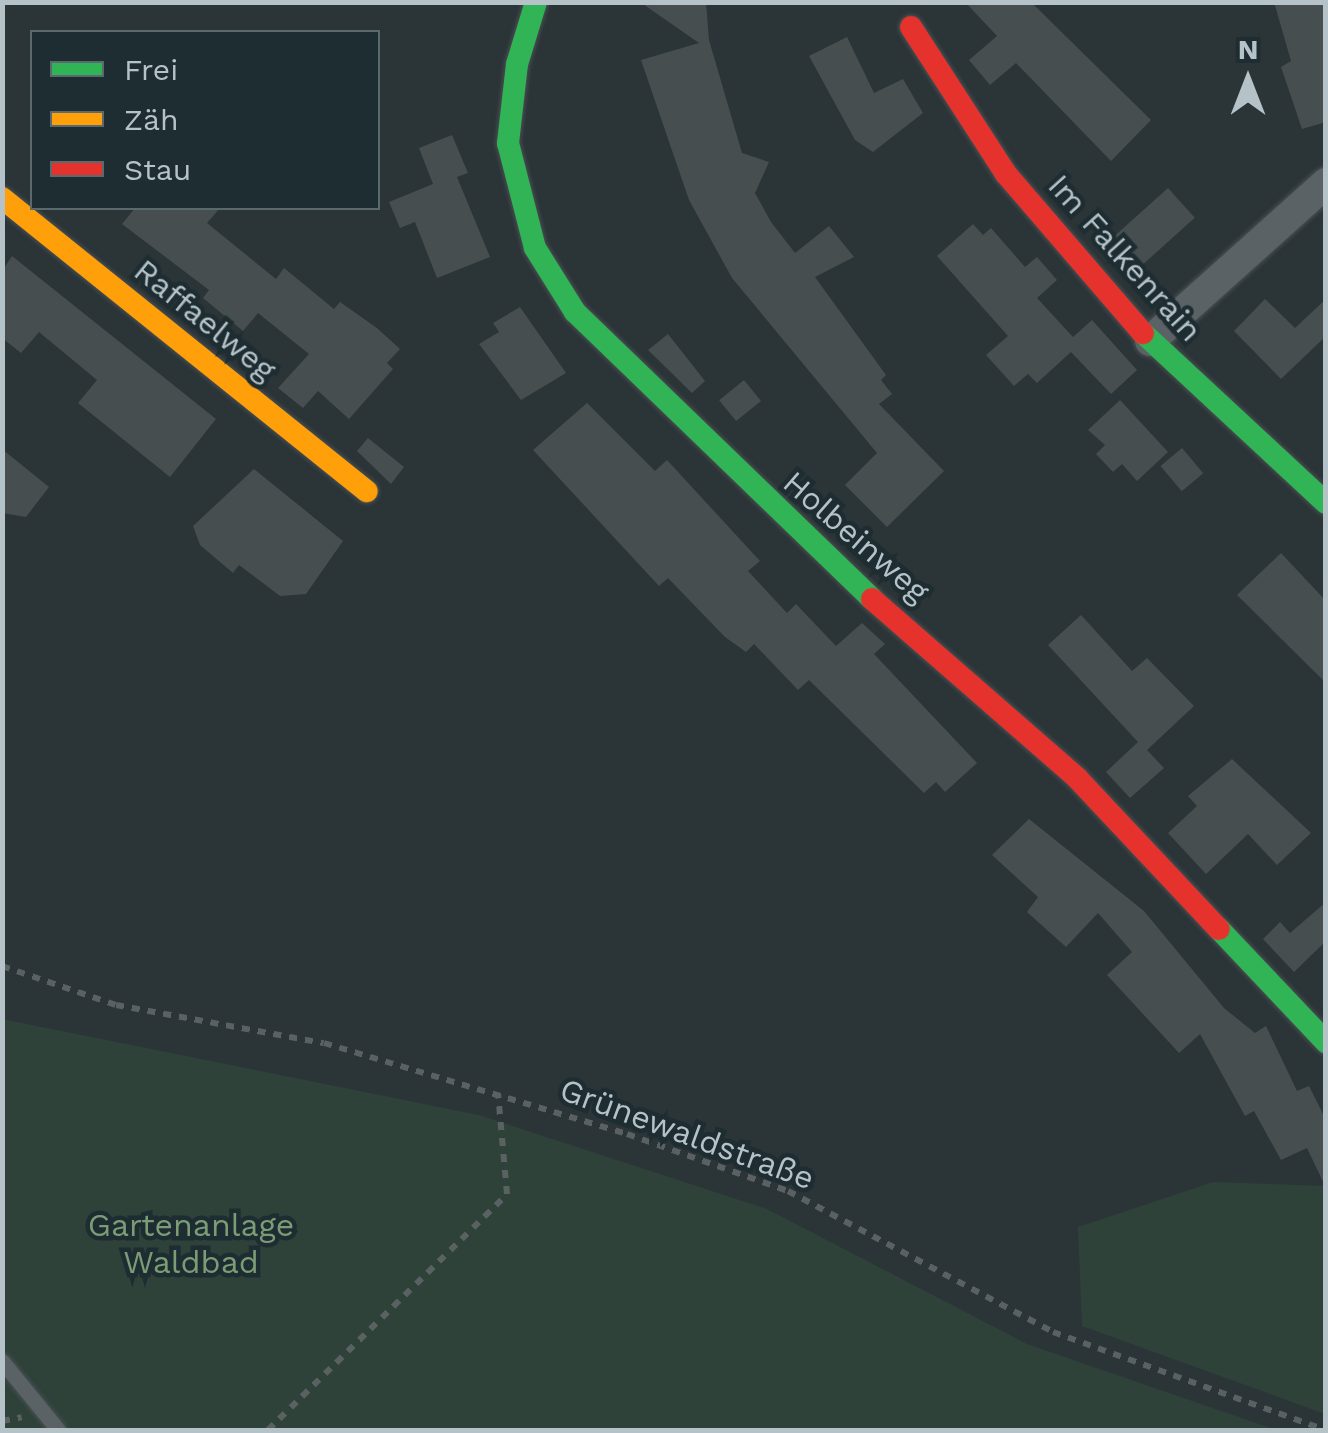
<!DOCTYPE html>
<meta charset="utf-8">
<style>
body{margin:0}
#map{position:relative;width:1328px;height:1433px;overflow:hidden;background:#2b3437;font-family:"Work Sans",sans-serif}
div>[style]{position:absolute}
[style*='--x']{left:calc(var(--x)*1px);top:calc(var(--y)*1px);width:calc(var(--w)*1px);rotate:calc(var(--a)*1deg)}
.green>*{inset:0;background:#2e423a}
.building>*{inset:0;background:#464e50;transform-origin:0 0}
.path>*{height:6px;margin-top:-3px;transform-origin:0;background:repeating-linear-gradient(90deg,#5a6162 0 8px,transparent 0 16px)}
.roads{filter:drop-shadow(0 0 2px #484f52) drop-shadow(0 0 2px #484f52)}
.lane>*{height:15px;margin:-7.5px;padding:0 7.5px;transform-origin:7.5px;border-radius:7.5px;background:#5a6265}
.street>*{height:30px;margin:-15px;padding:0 15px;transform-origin:15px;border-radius:15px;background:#5a6265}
.fast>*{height:22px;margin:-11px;padding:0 11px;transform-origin:11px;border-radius:11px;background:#30b455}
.slow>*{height:22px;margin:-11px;padding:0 11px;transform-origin:11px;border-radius:11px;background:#ff9f0a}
.jam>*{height:22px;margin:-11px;padding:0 11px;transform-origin:11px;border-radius:11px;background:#e5322d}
span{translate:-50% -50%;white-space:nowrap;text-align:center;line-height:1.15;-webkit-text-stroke:9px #1e2d31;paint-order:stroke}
.street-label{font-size:32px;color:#b5c3c8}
.park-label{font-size:32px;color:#7b9c75}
.frame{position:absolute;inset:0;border:5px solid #b5c3c8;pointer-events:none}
.legend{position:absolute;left:30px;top:30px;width:350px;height:180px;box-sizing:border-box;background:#1e2d31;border:2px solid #5a696d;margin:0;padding:12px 18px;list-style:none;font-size:30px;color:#b5c3c8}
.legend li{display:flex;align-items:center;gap:20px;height:50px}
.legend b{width:50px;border:2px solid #5a696d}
.north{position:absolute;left:1198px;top:30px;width:100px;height:100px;-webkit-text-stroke:8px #1e2d31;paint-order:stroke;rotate:0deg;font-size:28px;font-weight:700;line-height:40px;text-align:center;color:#b5c3c8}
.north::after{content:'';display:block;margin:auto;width:35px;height:45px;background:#b5c3c8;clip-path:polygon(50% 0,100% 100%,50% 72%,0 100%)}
</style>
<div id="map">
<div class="green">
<i style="clip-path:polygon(2px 1019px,479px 1115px,767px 1209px,1027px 1344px,1276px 1430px,3px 1430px)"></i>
<i style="clip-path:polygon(1213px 1182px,1325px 1186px,1325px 1414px,1082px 1326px,1078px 1227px)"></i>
</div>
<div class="building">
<i style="clip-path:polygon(640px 2px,706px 2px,709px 40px,742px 153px,769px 162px,755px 193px,771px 222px,795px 253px,829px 226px,854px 257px,815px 277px,886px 375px,881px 380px,892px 394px,879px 404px,944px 471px,887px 527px,845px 485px,877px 453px,732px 278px,689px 200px,641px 60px,699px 43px)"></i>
<i style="clip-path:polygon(965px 2px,1031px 2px,1151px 120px,1111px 161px,1016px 63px,990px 85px,969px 60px,997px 36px)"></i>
<i style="clip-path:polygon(1274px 2px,1326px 2px,1326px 122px,1302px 129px,1281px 67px,1291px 61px)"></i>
<i style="clip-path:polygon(847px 37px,874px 93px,903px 79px,923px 113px,873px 152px,855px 140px,809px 56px)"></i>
<i style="clip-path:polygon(452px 135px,468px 173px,457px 177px,490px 257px,437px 278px,415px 222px,400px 228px,389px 202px,433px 184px,419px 148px)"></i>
<i style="left:1168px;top:188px;width:40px;height:79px;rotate:48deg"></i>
<i style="clip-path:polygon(135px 208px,220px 208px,207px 223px,276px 279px,284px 268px,334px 309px,340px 302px,377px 328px,400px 349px,387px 363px,393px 369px,349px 419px,318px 391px,303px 408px,278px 388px,309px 354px,258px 313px,243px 331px,203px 298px,209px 290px,122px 224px)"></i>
<i style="clip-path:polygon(973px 224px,983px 235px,991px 228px,1025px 267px,1037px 257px,1057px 280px,1037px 298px,1073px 337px,1092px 320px,1137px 370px,1111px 394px,1071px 352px,1037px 383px,1028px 374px,1014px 386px,986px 355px,1008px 336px,937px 256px)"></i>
<i style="clip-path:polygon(12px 256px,216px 419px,170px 477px,78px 403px,97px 380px,39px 332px,21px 353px,2px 338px,2px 271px)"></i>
<i style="clip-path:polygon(1265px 299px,1295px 328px,1326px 299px,1326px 336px,1281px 379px,1234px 331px)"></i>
<i style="clip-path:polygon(520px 307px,566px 373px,521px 400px,479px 344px,499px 332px,493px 323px)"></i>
<i style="clip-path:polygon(668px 334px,705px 381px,692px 393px,648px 350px)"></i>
<i style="left:744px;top:380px;width:27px;height:32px;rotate:51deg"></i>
<i style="clip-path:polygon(1120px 400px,1168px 452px,1137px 481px,1122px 464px,1113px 472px,1096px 454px,1105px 445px,1088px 430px)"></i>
<i style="clip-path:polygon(587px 403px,655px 471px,667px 460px,760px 561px,748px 571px,787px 613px,796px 604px,836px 646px,862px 623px,885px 644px,874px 654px,977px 763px,945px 792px,936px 782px,924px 793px,809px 680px,798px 690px,754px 644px,746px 652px,725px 637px,668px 578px,659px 586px,533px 450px)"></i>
<i style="clip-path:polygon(368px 438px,404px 467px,391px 484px,357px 451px)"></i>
<i style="left:1182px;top:448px;width:33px;height:28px;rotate:50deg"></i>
<i style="clip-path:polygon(2px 449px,49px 487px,26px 517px,2px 513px)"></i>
<i style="clip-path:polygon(254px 469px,343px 541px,306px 594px,280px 596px,239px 565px,233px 573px,200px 545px,193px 526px)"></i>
<i style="clip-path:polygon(1281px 553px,1326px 601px,1326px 683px,1237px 595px)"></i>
<i style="clip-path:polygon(1081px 615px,1132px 671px,1147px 658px,1194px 706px,1147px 750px,1164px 768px,1130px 798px,1106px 772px,1138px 742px,1048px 645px)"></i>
<i style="clip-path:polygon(1232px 759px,1311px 833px,1277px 865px,1248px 834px,1206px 874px,1168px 833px,1197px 806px,1188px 796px)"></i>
<i style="clip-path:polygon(1029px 819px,1144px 911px,1224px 1008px,1255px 1033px,1266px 1026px,1297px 1091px,1309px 1086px,1326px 1120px,1326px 1188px,1307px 1148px,1281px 1160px,1254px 1111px,1245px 1116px,1200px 1034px,1179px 1053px,1107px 975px,1132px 952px,1098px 913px,1066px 947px,1027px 912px,1038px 897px,992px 855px)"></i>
<i style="clip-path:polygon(1326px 902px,1326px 941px,1294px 972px,1263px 939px,1280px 922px,1290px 933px)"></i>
</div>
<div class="path">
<i style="--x:2;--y:966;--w:120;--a:18.9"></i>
<i style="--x:116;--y:1005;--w:211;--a:10.4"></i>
<i style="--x:324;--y:1043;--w:316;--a:16.7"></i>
<i style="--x:627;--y:1134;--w:171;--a:19.5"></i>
<i style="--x:788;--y:1191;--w:300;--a:28"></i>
<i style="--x:1053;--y:1332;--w:289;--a:19.8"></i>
<i style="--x:2;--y:1421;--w:20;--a:-11"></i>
<i style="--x:268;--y:1430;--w:336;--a:-44.6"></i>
<i style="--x:507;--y:1194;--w:100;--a:-95.1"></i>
</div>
<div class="roads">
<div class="lane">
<i style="--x:2;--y:1361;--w:89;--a:50.9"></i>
</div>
<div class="street">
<i style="--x:1150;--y:341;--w:237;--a:-41.9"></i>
</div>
<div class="fast">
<i style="--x:536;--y:2;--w:65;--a:107"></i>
<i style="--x:517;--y:64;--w:80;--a:96.5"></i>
<i style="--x:508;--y:143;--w:108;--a:75.6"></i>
<i style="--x:535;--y:248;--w:75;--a:58"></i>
<i style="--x:575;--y:312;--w:413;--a:44"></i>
<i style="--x:1143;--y:333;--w:250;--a:42.9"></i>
<i style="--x:1219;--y:929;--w:156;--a:46.6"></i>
</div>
<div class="slow">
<i style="--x:2;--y:198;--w:468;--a:38.8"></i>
</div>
<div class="jam">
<i style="--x:911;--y:27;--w:175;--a:57.1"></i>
<i style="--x:1006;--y:174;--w:210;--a:49.3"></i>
<i style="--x:872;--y:599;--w:272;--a:41.1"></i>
<i style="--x:1077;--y:778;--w:207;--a:46.8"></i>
</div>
</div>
<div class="street-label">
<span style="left:1125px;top:258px;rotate:48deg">Im Falkenrain</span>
<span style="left:205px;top:320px;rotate:39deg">Raffaelweg</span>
<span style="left:856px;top:537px;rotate:41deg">Holbeinweg</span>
<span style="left:687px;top:1134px;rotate:20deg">Grünewaldstraße</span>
</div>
<div class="park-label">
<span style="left:191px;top:1244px">Gartenanlage<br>Waldbad</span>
</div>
<div class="frame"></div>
<ul class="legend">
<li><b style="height:12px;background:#30b455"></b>Frei</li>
<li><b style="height:12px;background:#ff9f0a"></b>Zäh</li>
<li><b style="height:12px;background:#e5322d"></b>Stau</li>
</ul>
<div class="north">N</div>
</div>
